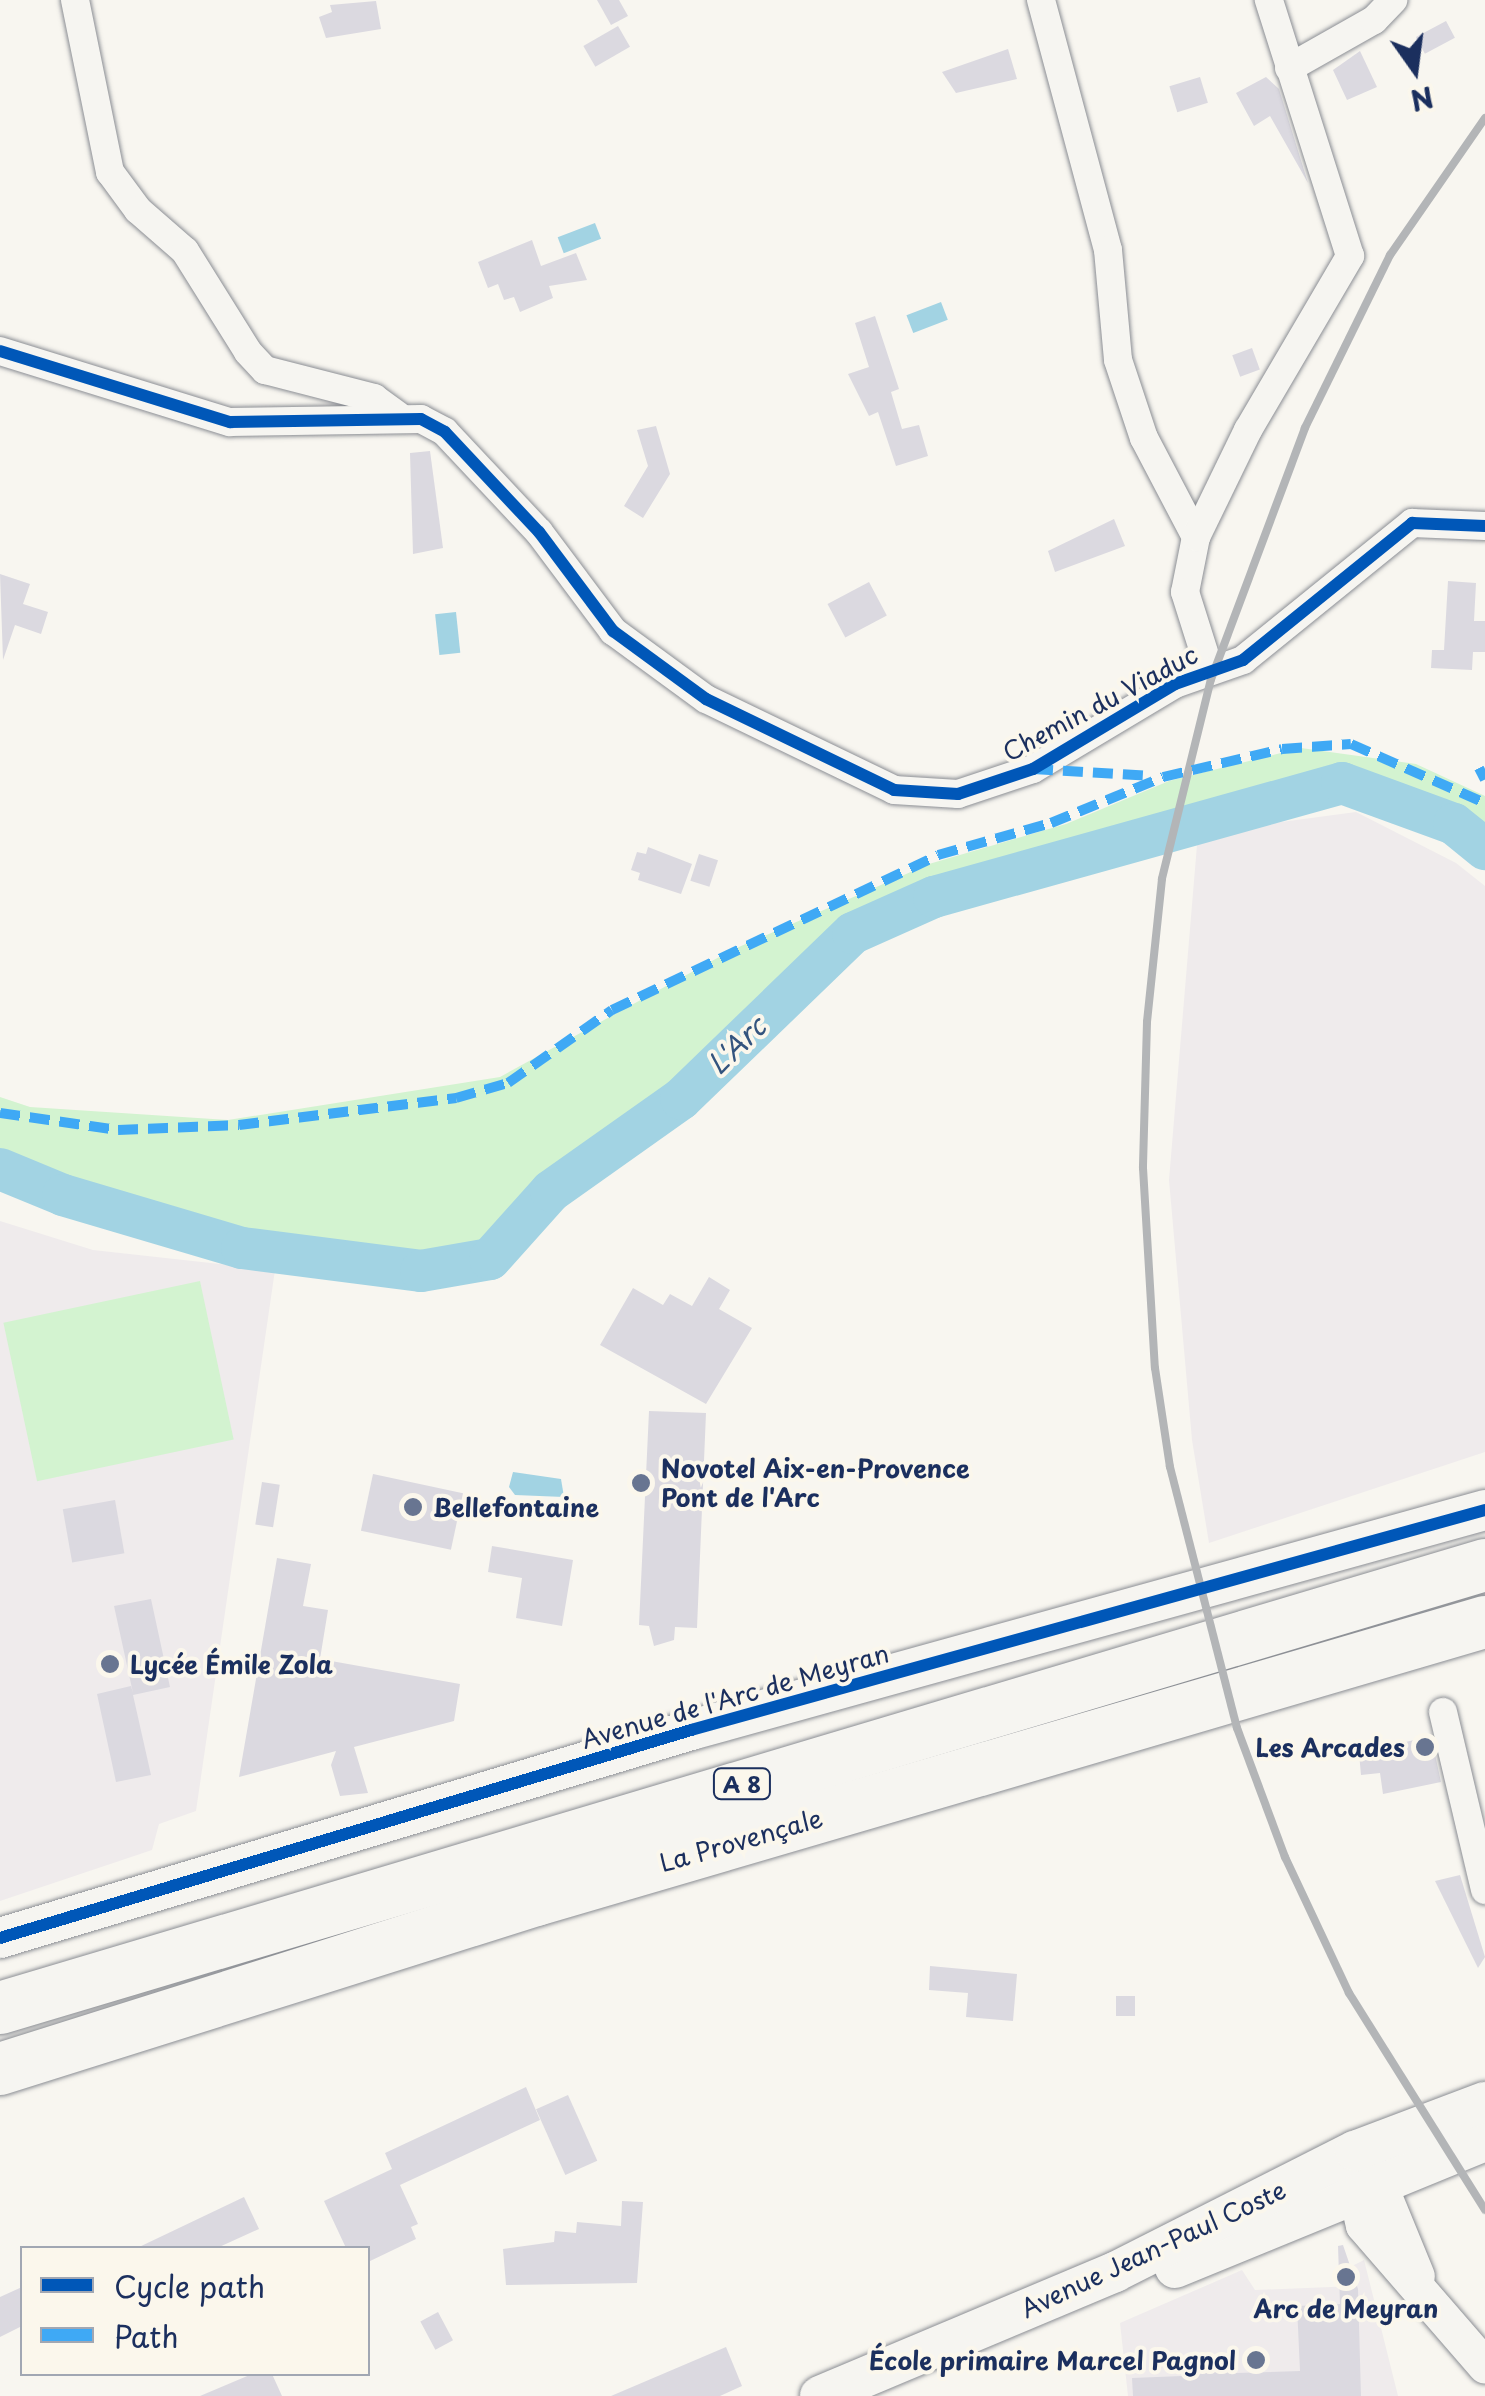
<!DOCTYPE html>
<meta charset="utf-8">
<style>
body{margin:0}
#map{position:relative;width:1485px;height:2396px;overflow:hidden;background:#f8f6f0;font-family:"Playpen Sans",sans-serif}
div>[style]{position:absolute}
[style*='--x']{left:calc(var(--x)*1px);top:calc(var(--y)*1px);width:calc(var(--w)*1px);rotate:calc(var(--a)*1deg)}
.built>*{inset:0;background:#efebec}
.green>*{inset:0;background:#d3f3d0;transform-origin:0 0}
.water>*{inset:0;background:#a2d3e3;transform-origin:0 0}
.river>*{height:42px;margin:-21px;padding:0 21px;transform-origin:21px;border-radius:21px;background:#a2d3e3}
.building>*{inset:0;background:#dbd9e0;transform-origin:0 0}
.roads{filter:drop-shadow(0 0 2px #8b8e94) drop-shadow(0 0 2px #8b8e94)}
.minor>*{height:28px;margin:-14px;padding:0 14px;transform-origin:14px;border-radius:14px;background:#f6f5f1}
.tertiary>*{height:35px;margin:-17.5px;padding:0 17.5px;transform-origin:17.5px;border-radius:17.5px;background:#f6f5f1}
.secondary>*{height:40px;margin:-20px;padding:0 20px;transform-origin:20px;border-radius:20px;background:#f6f5f1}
.motorway>*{height:52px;margin:-26px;padding:0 26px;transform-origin:26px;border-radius:26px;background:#f6f5f1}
.rail>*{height:8px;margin:-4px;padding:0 4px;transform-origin:4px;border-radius:4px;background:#b3b5b7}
.quiet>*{height:10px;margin-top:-5px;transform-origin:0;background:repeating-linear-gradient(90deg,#3fa9f5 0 20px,transparent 0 30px)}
.cycleway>*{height:12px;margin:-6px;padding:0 6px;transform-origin:6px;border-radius:6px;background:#0057b8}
.dots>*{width:28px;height:28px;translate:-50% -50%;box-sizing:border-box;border:5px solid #fbf7ec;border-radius:50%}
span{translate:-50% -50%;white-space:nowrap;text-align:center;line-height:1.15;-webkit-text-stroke:8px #fbf7ec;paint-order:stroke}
.shield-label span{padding:2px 8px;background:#fbf7ec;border:2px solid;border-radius:8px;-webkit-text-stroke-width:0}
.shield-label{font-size:22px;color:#1b2f5e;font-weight:700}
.street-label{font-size:25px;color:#1b2f5e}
.poi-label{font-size:25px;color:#1b2f5e;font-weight:700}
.left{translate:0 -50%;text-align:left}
.right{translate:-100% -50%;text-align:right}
.water-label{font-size:28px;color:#34547e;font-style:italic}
.legend{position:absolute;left:20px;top:2246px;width:350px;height:130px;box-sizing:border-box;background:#fbf7ec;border:2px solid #a1a7b3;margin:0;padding:12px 18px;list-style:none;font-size:30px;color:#1b2f5e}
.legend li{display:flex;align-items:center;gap:20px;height:50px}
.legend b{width:50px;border:2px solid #a1a7b3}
.north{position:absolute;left:1365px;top:20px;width:100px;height:100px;-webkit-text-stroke:8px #fbf7ec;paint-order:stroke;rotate:166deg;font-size:28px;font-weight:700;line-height:40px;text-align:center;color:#1b2f5e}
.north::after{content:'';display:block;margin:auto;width:35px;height:45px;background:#1b2f5e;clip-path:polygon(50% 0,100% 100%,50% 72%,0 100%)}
</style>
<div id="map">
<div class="built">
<i style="clip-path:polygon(1356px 812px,1456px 863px,1485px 886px,1485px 1452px,1209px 1543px,1192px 1440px,1169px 1180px,1198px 833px)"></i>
<i style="clip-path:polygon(0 1221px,93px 1250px,275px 1270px,196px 1811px,159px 1824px,152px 1850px,0 1901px)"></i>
<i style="clip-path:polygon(1364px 2260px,1398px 2396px,1128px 2396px,1120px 2323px,1242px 2270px,1255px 2290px,1356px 2286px,1350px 2267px)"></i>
</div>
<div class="green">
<i style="clip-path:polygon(1301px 748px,1416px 764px,1485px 796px,1485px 849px,1454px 824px,1342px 783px,933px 897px,853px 933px,681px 1099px,551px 1191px,490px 1259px,421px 1271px,242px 1248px,63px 1195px,0 1169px,0 1097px,30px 1107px,228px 1120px,500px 1077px,732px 950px,929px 864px,1066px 824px,1169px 781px)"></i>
<i style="left:200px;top:1281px;width:162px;height:201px;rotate:78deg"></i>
</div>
<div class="water">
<i style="left:595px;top:223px;width:17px;height:40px;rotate:69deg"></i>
<i style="left:941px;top:302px;width:19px;height:37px;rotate:69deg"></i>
<i style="left:456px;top:612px;width:41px;height:21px;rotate:84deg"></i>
<i style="clip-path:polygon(513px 1472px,561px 1479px,564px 1497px,515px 1495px,509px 1487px)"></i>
</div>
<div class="river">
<i style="--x:0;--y:1169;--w:68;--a:22.4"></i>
<i style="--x:63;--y:1195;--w:187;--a:16.5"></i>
<i style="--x:242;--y:1248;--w:180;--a:7.3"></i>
<i style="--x:421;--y:1271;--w:70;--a:-9.9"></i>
<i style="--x:490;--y:1259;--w:91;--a:-48.1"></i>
<i style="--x:551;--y:1191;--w:159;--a:-35.3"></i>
<i style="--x:681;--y:1099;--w:239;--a:-44"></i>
<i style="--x:853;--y:933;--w:89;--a:-24"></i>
<i style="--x:934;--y:897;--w:424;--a:-15.6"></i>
<i style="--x:1342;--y:783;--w:119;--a:20.1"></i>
<i style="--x:1454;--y:824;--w:40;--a:39"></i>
</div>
<div class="building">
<i style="clip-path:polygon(597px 0,619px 0,628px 16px,611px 25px)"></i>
<i style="clip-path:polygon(376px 1px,381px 29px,326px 38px,319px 17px,332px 12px,330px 5px)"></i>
<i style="left:1446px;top:21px;width:19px;height:34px;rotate:62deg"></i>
<i style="left:618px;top:26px;width:24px;height:40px;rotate:60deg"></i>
<i style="clip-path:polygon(1008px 49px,1017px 79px,956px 93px,942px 72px)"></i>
<i style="clip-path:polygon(1360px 51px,1377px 87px,1347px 100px,1333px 70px)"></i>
<i style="left:1200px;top:77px;width:27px;height:32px;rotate:73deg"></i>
<i style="clip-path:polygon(1266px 77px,1279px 89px,1308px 183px,1270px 116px,1254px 126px,1236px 93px)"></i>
<i style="clip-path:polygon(532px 240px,541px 266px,576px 253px,587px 280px,549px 286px,553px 298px,520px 312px,514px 297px,504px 300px,498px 284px,488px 288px,478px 262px)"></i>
<i style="clip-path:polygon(875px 316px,899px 389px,891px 392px,902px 429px,919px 425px,928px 456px,896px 466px,878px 412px,869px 416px,848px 374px,869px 367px,855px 323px)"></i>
<i style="left:1252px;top:348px;width:23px;height:21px;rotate:70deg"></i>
<i style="clip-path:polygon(656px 426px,670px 474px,643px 518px,624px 506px,648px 466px,637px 430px)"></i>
<i style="clip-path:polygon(430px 451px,443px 548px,413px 554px,410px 453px)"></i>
<i style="clip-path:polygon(1114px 519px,1125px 546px,1055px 572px,1048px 551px)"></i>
<i style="clip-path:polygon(0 574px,30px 584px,23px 604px,48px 612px,41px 634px,15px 625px,3px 660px)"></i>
<i style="clip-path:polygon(1448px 581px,1476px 583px,1474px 621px,1485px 621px,1485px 652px,1473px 652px,1472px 670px,1431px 668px,1432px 650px,1444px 650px)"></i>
<i style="left:869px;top:582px;width:38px;height:47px;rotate:62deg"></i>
<i style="clip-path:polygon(648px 847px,692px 864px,681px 894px,638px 880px,640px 873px,631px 870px,637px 852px,646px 854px)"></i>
<i style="left:699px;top:854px;width:20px;height:28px;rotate:18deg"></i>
<i style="clip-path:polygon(709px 1277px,730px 1290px,719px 1309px,752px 1328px,706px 1404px,600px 1345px,633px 1288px,663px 1305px,670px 1294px,692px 1306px)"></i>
<i style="clip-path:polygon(649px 1411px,706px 1413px,697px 1628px,675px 1627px,674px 1640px,654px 1646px,649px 1626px,639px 1625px)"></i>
<i style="left:373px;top:1474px;width:92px;height:58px;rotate:12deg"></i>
<i style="left:262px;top:1482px;width:18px;height:43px;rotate:9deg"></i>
<i style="left:115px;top:1500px;width:54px;height:53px;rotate:80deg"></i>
<i style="clip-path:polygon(492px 1546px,573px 1560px,562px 1626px,516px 1618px,522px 1578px,488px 1572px)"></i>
<i style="clip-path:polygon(277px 1558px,311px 1564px,303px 1606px,328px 1610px,320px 1659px,460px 1684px,454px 1721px,354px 1747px,368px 1793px,340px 1796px,331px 1765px,336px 1751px,239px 1777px)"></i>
<i style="clip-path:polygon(151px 1599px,170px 1687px,133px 1695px,151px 1775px,116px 1782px,97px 1694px,131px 1686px,133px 1693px,114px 1606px)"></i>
<i style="clip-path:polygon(1431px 1736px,1441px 1782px,1383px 1794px,1380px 1773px,1361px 1775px,1359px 1753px)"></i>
<i style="clip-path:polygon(1460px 1875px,1485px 1957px,1478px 1968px,1435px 1881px)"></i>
<i style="clip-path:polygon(930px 1966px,1017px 1974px,1013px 2021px,966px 2017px,968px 1993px,929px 1990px)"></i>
<i style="left:1116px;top:1996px;width:19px;height:20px"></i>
<i style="clip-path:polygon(526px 2087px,540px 2120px,400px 2185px,418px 2224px,411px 2227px,416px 2239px,368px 2262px,368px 2248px,346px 2248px,324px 2201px,392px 2169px,385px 2153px)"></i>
<i style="left:568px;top:2095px;width:72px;height:35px;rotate:66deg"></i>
<i style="clip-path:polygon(244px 2197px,259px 2229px,217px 2248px,137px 2248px)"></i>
<i style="clip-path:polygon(622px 2201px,643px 2202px,637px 2283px,506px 2285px,503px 2249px,554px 2242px,555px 2231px,576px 2233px,577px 2222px,621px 2226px)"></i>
<i style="clip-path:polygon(1343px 2245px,1358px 2289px,1361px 2396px,1133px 2396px,1132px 2378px,1182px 2376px,1181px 2362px,1235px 2360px,1236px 2373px,1300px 2371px,1297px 2306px,1340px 2304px,1338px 2246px)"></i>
<i style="clip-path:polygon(22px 2287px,22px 2326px,0 2337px,0 2297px)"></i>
<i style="left:438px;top:2312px;width:32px;height:20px;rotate:62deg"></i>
<i style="clip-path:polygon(726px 2347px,742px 2386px,720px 2396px,611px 2396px)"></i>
<i style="clip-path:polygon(252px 2374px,272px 2374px,282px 2396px,200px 2396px)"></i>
</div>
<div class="roads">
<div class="minor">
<i style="--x:75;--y:0;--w:176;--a:78.5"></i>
<i style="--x:110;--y:172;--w:47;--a:53.6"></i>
<i style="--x:138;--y:210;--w:62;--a:41.1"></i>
<i style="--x:185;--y:251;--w:119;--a:58"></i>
<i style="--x:248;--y:352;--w:25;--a:47"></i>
<i style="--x:265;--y:370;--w:113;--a:14.4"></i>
<i style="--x:374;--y:398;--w:29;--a:36"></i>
<i style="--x:1041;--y:0;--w:259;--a:75"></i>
<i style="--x:1108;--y:250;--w:110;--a:84.8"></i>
<i style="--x:1118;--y:360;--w:82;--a:71.6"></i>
<i style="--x:1144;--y:438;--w:112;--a:62.3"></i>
<i style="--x:1196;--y:537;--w:56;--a:101.3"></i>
<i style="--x:1185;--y:592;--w:80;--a:72.5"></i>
<i style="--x:1289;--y:68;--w:98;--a:-29.5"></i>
<i style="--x:1374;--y:20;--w:28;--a:-46"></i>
<i style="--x:0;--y:351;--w:241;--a:17.2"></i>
<i style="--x:230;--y:422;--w:191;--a:-0.9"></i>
<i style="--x:421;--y:419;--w:27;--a:28"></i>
<i style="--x:445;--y:432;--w:137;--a:46.8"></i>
<i style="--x:539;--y:532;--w:124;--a:53.2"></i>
<i style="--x:613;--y:631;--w:115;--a:36.2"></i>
<i style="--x:706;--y:699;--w:209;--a:25.8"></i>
<i style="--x:894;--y:790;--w:64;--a:3.6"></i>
<i style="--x:958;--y:794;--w:79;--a:-18.4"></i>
<i style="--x:1033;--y:769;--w:165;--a:-30.9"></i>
<i style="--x:1175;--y:684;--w:72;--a:-19.4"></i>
<i style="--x:1243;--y:660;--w:218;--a:-39"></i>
<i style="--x:1412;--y:523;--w:73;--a:2.4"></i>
<i style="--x:1196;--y:537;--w:119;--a:-64.1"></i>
<i style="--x:1248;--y:430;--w:202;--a:-59.6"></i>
<i style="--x:1350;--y:256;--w:269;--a:-107.6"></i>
<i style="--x:1443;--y:1712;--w:183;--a:76.7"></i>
</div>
<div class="tertiary">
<i style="--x:1369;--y:2171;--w:27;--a:118"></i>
<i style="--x:1356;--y:2195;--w:31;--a:77"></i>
<i style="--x:1363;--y:2225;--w:186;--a:49.1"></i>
<i style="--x:1350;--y:2184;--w:30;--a:4"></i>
<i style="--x:1380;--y:2186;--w:97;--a:67.7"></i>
</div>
<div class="secondary">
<i style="--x:0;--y:1938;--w:722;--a:-16.75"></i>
<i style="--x:691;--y:1730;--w:824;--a:-15.49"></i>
<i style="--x:1175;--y:2268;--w:335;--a:-22.3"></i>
<i style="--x:820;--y:2396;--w:320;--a:-22.8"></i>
<i style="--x:1115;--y:2272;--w:269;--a:-26.8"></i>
<i style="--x:1355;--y:2151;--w:139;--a:-20.7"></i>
</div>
<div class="motorway">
<i style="--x:0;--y:2008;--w:1550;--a:-16.61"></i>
<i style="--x:0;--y:2069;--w:562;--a:-17.5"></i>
<i style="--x:536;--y:1900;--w:989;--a:-16.33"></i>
</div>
</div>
<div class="rail">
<i style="--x:1485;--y:118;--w:167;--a:124.7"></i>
<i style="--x:1390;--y:255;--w:193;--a:116.2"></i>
<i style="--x:1305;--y:428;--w:268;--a:110.5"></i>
<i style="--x:1211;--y:679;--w:206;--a:103.8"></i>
<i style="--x:1162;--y:879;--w:144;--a:96"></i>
<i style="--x:1147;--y:1022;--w:146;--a:91.6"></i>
<i style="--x:1143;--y:1168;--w:200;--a:86.6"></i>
<i style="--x:1155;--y:1368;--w:100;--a:81.4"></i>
<i style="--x:1170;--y:1467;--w:269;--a:75.6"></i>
<i style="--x:1237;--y:1728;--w:138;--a:69.6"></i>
<i style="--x:1285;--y:1857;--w:150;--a:64.8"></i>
<i style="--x:1349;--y:1993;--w:256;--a:57.9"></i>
</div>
<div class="quiet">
<i style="--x:1479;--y:768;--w:13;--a:63"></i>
<i style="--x:1033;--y:769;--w:120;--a:3.3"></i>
<i style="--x:0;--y:1113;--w:119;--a:8.2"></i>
<i style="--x:118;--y:1130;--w:121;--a:-2.4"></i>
<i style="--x:239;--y:1125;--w:219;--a:-7.1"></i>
<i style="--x:456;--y:1098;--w:54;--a:-16.1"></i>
<i style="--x:508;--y:1083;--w:127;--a:-35.1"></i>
<i style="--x:612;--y:1010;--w:361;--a:-25.4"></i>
<i style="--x:938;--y:855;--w:117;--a:-15.8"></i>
<i style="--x:1051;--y:823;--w:121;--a:-22.3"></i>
<i style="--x:1163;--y:777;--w:122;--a:-13.2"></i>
<i style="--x:1282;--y:749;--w:69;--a:-4.1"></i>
<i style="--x:1351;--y:744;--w:146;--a:23.8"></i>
</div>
<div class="cycleway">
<i style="--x:0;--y:351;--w:241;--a:17.2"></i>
<i style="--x:230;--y:422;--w:191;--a:-0.9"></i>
<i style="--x:421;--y:419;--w:27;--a:28"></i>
<i style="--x:445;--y:432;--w:137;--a:46.8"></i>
<i style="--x:539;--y:532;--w:124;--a:53.2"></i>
<i style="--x:613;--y:631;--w:115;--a:36.2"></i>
<i style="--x:706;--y:699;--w:209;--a:25.8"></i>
<i style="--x:894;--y:790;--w:64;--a:3.6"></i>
<i style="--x:958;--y:794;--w:79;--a:-18.4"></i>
<i style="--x:1033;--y:769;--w:165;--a:-30.9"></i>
<i style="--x:1175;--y:684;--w:72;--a:-19.4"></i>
<i style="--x:1243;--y:660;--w:218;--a:-39"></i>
<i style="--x:1412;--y:523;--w:73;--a:2.4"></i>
<i style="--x:0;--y:1938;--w:722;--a:-16.75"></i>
<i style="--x:691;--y:1730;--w:824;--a:-15.49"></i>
</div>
<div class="dots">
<i style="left:641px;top:1483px;background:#687591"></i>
<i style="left:413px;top:1507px;background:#687591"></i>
<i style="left:110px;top:1664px;background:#687591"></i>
<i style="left:1425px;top:1747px;background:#687591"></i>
<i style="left:1346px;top:2277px;background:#687591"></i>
<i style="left:1256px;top:2360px;background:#687591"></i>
</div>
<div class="shield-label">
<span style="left:742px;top:1784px">A 8</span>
</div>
<div class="street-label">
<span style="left:1100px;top:703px;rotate:-28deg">Chemin du Viaduc</span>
<span style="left:735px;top:1696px;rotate:-16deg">Avenue de l'Arc de Meyran</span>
<span style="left:741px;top:1840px;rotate:-16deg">La Provençale</span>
<span style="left:1153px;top:2249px;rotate:-25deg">Avenue Jean-Paul Coste</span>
</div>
<div class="poi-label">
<span class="left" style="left:661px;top:1483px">Novotel Aix-en-Provence<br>Pont de l'Arc</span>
<span class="left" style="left:433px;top:1507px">Bellefontaine</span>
<span class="left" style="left:130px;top:1664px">Lycée Émile Zola</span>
<span class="right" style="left:1405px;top:1747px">Les Arcades</span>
<span style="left:1346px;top:2308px">Arc de Meyran</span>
<span class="right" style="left:1236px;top:2360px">École primaire Marcel Pagnol</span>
</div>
<div class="water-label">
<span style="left:736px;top:1045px;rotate:-44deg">L'Arc</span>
</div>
<ul class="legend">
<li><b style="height:12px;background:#0057b8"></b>Cycle path</li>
<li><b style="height:12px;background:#3fa9f5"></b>Path</li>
</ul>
<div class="north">N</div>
</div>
